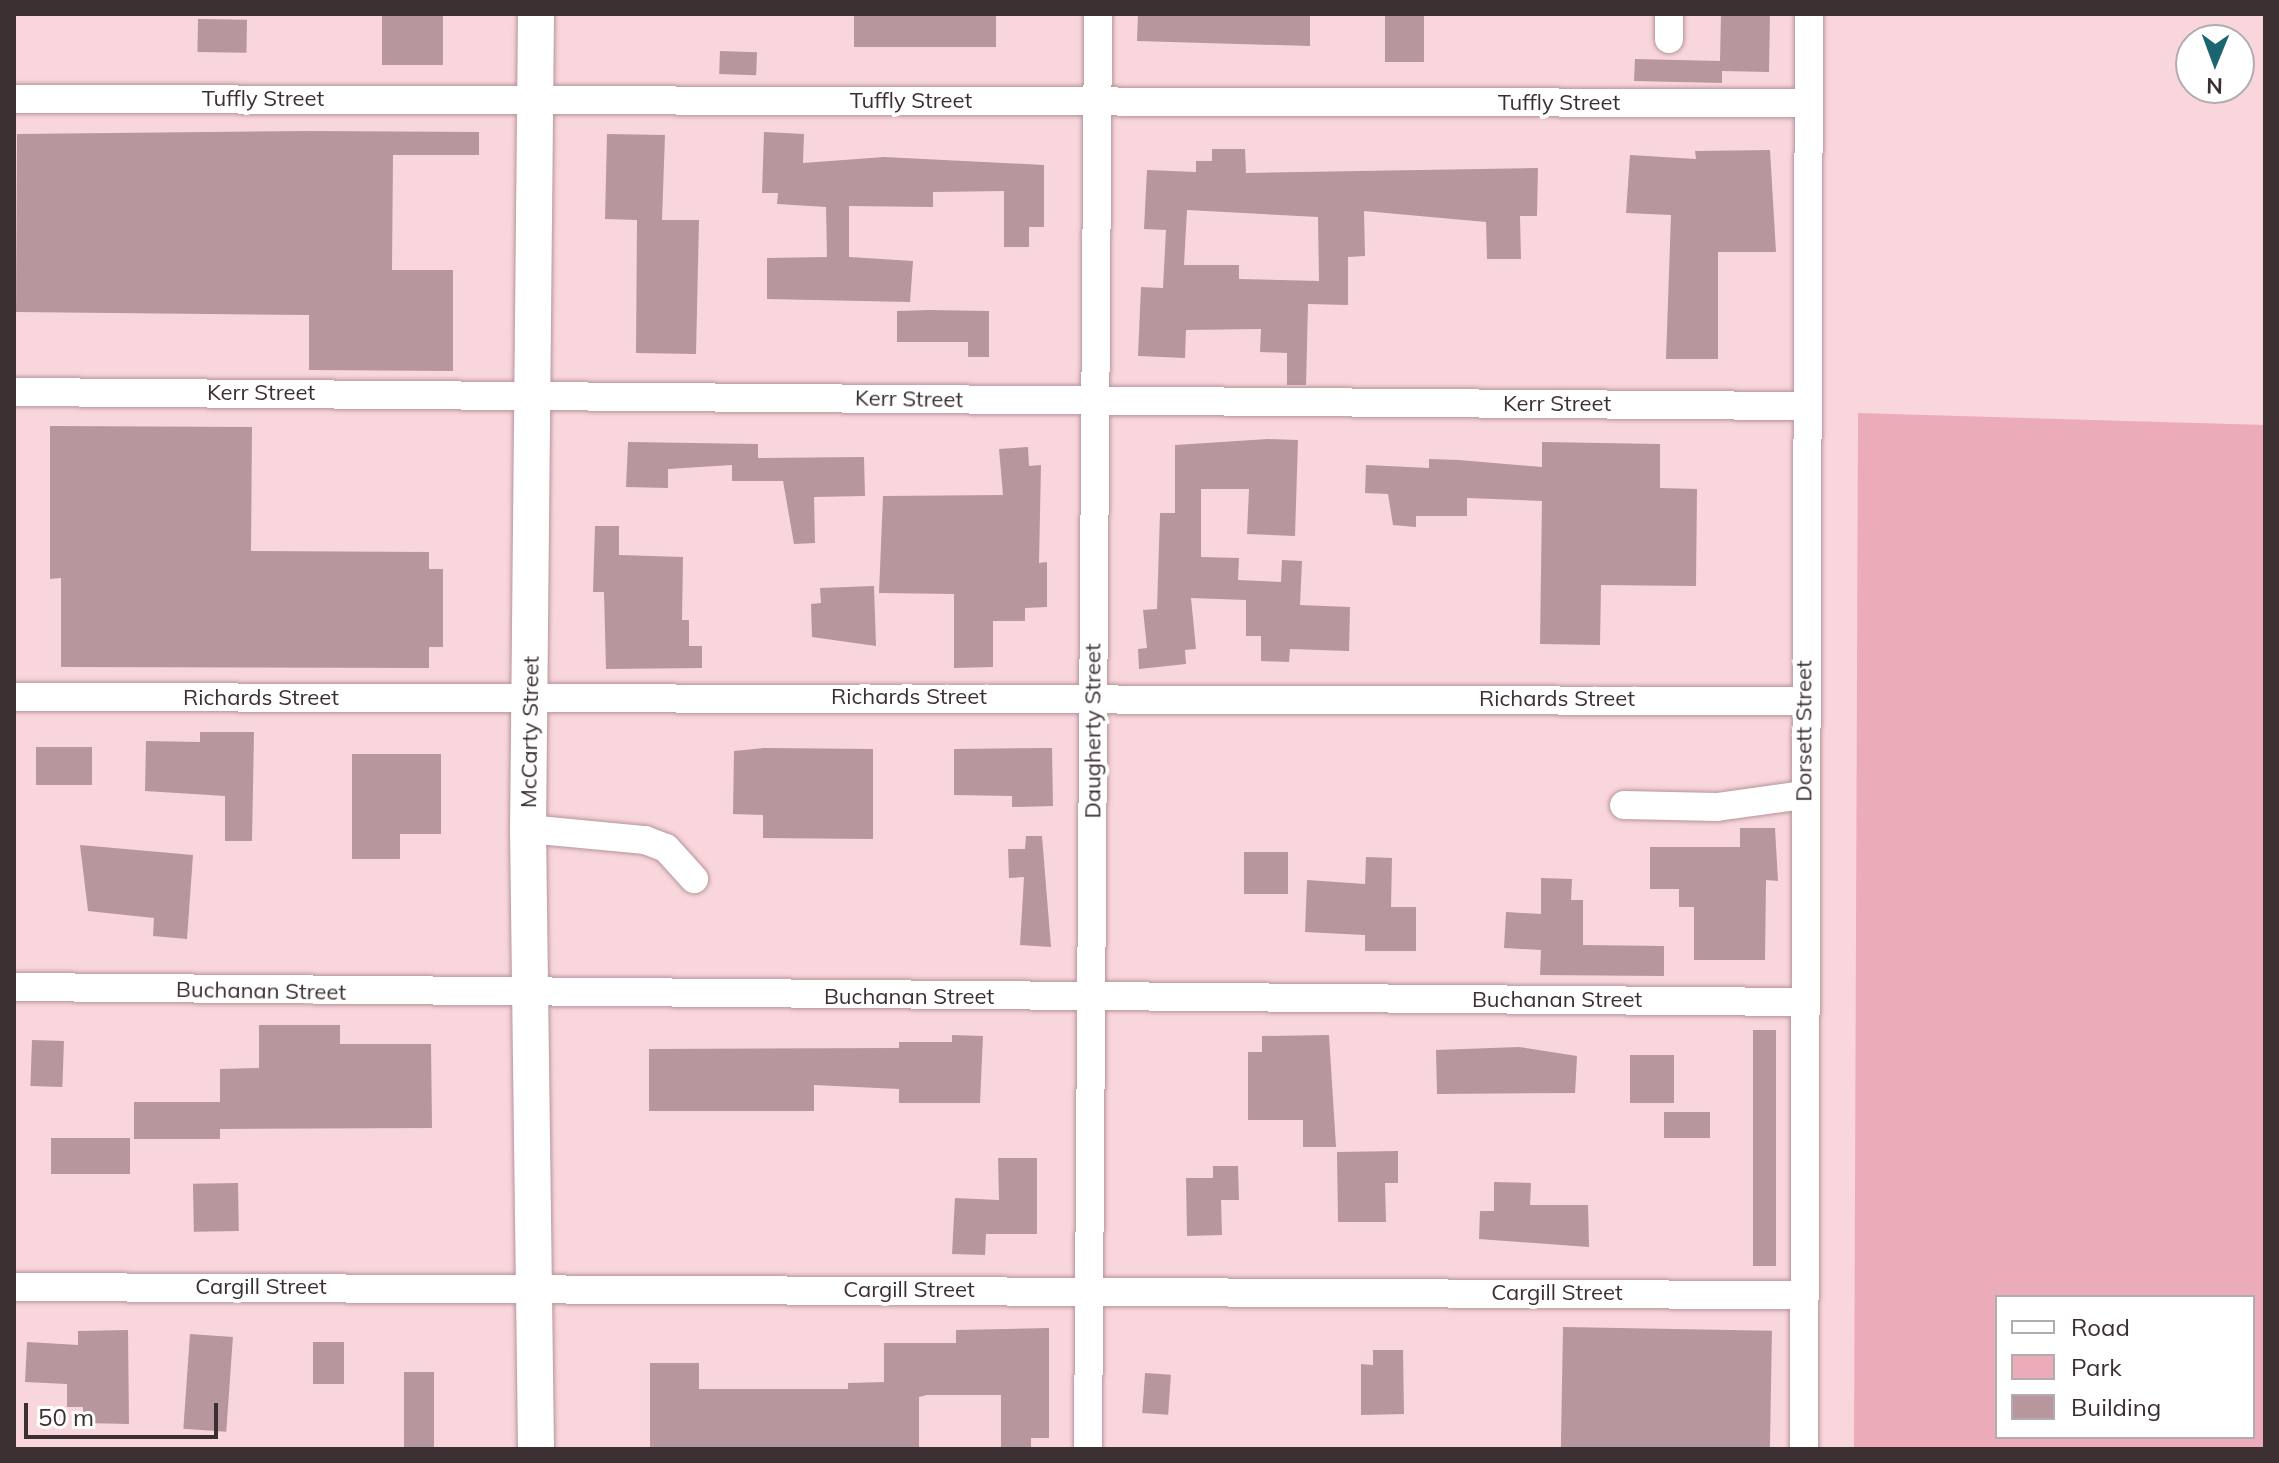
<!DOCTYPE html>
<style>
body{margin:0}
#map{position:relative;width:2279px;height:1463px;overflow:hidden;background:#f9d6dc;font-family:Mulish,sans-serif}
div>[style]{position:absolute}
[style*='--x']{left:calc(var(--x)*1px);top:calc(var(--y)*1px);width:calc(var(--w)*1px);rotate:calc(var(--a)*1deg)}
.green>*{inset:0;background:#ecabb9}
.building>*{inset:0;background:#b7969d;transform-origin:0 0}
.roads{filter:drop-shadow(0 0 2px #b5959b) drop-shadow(0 0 2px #b5959b)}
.minor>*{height:28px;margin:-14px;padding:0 14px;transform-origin:14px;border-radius:14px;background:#fff}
.major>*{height:36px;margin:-18px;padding:0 18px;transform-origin:18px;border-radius:18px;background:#fff}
span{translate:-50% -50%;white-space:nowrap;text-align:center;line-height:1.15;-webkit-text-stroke:8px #fff;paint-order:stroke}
.street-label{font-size:22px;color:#3c2f31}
.frame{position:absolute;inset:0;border:16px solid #3c2f31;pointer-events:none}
.legend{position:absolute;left:1995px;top:1295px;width:260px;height:144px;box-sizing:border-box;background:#fff;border:2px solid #b1acad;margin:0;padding:10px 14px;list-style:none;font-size:24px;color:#3c2f31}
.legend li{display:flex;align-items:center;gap:16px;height:40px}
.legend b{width:40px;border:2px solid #b1acad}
.north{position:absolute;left:2175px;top:24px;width:80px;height:80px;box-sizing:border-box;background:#fff;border:2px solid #b1acad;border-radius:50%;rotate:181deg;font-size:22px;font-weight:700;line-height:32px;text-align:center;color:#3c2f31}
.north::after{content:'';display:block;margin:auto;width:28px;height:36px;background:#1b6571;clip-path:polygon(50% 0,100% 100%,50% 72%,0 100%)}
.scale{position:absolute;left:24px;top:1403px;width:194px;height:36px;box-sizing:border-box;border:4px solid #3c2f31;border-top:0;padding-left:10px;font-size:24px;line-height:28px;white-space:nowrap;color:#3c2f31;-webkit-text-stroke:6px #fff;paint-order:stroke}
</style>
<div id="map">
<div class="green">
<i style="clip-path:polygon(evenodd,1858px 413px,2265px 425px,2265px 1449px,1854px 1449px,1858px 413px,1997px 1297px,2253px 1297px,2253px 1437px,1997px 1437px,1997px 1297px)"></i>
</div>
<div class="building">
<i style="left:382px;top:14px;width:61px;height:51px"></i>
<i style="left:854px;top:14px;width:142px;height:33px"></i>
<i style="clip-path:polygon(1138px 14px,1310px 14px,1310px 46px,1137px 41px)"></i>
<i style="left:1385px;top:14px;width:39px;height:48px"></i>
<i style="clip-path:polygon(1721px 14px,1770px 14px,1769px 72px,1722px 71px,1722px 83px,1634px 81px,1635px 59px,1720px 61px)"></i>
<i style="left:198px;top:19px;width:49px;height:33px;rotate:1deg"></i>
<i style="left:720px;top:51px;width:37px;height:23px;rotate:2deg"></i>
<i style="clip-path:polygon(310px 131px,479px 132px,479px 155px,393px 155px,392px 270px,453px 270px,453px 371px,309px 370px,309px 315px,16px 312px,17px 134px)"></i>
<i style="clip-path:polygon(764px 132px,804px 134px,803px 163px,884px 157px,1044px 165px,1044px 227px,1029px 227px,1029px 247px,1004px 247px,1004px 191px,933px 192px,933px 207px,849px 206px,849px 257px,913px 261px,910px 302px,767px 299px,767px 258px,827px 257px,826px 207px,777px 204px,778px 193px,762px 193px)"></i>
<i style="clip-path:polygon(607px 134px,665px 135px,662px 220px,699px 220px,696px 354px,636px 353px,637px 220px,605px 219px)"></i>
<i style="clip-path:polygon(evenodd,1212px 149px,1245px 149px,1246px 173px,1538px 168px,1537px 216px,1520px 216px,1521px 259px,1487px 259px,1486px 222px,1364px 211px,1365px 256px,1348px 257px,1348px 305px,1308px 304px,1306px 385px,1287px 385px,1287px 353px,1260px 352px,1261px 329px,1186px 330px,1185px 358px,1138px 356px,1141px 287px,1163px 288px,1166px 230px,1144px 229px,1147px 170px,1196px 172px,1196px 161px,1212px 161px,1212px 149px,1187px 210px,1318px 217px,1319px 281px,1239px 279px,1239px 265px,1184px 265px,1187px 210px)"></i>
<i style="clip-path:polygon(1770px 150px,1776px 252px,1718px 252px,1718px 359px,1666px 359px,1671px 215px,1626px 213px,1630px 155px,1696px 159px,1695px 151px)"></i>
<i style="clip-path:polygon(930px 310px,989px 311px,989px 357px,968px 357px,968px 342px,897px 342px,897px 311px)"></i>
<i style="clip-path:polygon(50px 426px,252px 427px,251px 551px,429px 552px,429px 569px,443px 569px,443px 647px,429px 647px,429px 668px,61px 667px,61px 578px,50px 579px)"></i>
<i style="clip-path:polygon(1268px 439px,1298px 440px,1295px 536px,1247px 534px,1249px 489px,1201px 489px,1201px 557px,1239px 558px,1238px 580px,1281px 582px,1282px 560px,1302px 561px,1300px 605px,1350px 607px,1349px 651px,1290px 649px,1289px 662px,1261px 661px,1261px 636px,1246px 636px,1246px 600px,1191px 598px,1196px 649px,1185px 650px,1186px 664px,1139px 669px,1138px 649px,1147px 648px,1143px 610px,1157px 609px,1160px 513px,1175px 513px,1175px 445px)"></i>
<i style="clip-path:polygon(628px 442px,758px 444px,758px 458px,864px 457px,865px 496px,814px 497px,815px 543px,794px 544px,783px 481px,732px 481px,732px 465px,668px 469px,668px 488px,626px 487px)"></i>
<i style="clip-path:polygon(1542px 442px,1660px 444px,1660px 488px,1697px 489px,1696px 586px,1601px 585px,1600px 645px,1540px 644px,1542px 501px,1467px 498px,1467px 516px,1416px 516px,1416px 527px,1393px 525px,1388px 494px,1365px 493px,1366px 465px,1429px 468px,1429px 459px,1459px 460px,1542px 467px)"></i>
<i style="clip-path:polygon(1028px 447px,1029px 466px,1041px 465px,1039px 563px,1047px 562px,1047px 607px,1025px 608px,1025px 621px,993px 621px,993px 667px,954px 668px,954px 594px,879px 593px,883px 496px,1003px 495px,999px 449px)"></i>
<i style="clip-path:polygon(595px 526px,619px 526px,619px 555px,683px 557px,682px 620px,689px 620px,689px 646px,702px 646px,702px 668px,606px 669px,604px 592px,593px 592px)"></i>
<i style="clip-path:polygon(874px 586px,876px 646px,812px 637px,811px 604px,821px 603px,820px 588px)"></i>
<i style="clip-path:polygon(200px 732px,254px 732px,252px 841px,225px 841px,225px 796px,145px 791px,146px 741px,200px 742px)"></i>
<i style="left:36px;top:747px;width:56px;height:38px"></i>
<i style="clip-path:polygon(764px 748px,873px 749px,873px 839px,763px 838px,763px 815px,733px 814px,734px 751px)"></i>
<i style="clip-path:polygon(1052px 748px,1053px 806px,1012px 807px,1012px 796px,954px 795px,954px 749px)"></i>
<i style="clip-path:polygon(352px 754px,441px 754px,441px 834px,400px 834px,400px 859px,352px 859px)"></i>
<i style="clip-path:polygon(1740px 828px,1775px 828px,1778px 881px,1766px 880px,1765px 960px,1694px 960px,1694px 907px,1679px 907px,1679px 889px,1650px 889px,1650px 847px,1740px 847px)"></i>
<i style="clip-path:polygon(1026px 836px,1042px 836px,1051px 947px,1020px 945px,1024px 877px,1009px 878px,1008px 849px,1025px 849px)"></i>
<i style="clip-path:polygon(80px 845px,193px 855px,187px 939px,153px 936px,154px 918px,88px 911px)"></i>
<i style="left:1244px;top:852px;width:44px;height:42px"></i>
<i style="clip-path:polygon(1366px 857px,1392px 858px,1391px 907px,1416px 907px,1416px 951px,1365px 951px,1365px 935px,1305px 932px,1307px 880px,1365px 884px)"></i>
<i style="clip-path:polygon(1541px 878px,1572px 879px,1571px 900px,1583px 900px,1583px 945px,1664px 946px,1664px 976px,1540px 975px,1541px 950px,1504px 948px,1506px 912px,1541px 914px)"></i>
<i style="clip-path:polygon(259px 1025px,340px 1025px,340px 1044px,431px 1044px,432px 1128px,220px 1129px,220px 1139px,134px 1139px,134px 1102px,220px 1102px,220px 1069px,259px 1068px)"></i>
<i style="left:1753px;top:1030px;width:23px;height:236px"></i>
<i style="clip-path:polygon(952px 1035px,983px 1036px,980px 1103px,899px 1103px,899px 1089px,814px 1085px,814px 1111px,649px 1111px,649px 1049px,899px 1048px,899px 1042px,952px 1042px)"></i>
<i style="clip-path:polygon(1329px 1035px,1336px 1147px,1303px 1147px,1303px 1120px,1248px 1120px,1248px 1052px,1262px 1052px,1262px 1036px)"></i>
<i style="left:32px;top:1040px;width:32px;height:46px;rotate:2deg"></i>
<i style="clip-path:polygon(1519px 1047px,1577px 1056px,1575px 1093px,1437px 1094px,1436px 1050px)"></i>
<i style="left:1630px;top:1055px;width:44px;height:48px"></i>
<i style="left:1710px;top:1112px;width:26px;height:46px;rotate:90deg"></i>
<i style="left:51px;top:1138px;width:79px;height:36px"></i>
<i style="clip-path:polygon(1398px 1151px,1398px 1183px,1385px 1183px,1386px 1222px,1338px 1222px,1337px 1152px)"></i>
<i style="clip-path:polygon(998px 1158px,1037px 1158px,1037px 1234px,986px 1234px,985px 1255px,952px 1254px,955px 1198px,999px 1200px)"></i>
<i style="clip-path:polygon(1213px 1166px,1238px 1166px,1239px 1200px,1221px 1200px,1222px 1235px,1187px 1236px,1186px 1178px,1213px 1178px)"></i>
<i style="clip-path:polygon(1494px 1182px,1531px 1183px,1530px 1205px,1588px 1205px,1589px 1247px,1479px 1239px,1480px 1211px,1494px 1211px)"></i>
<i style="left:238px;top:1183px;width:48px;height:45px;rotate:89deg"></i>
<i style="left:1563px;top:1327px;width:209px;height:122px;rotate:1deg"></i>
<i style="clip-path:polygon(1049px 1328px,1049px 1438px,1031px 1438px,1031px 1449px,1001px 1449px,1001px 1395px,927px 1395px,919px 1397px,919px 1449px,650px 1449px,650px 1363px,699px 1363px,699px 1389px,848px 1389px,848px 1383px,884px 1382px,884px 1343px,956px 1343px,956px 1330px)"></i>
<i style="clip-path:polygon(128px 1330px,129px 1424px,83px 1423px,83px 1407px,67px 1407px,67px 1384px,25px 1382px,27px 1342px,78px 1345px,78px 1331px)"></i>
<i style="left:190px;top:1334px;width:43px;height:95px;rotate:4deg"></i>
<i style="left:313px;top:1342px;width:31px;height:42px"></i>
<i style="clip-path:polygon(1373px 1350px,1403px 1350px,1404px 1414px,1361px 1415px,1361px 1364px,1373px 1365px)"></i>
<i style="left:404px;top:1372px;width:30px;height:77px"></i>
<i style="left:1145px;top:1373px;width:26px;height:40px;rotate:4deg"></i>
</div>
<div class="roads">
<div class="minor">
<i style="--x:1669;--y:39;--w:25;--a:-90"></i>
<i style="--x:14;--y:99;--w:1794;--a:0.13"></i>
<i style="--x:14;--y:392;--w:1790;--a:0.45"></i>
<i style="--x:14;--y:697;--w:1791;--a:0.13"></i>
<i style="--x:1624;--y:805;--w:93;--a:1.2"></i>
<i style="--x:1717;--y:807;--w:88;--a:-7.9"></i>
<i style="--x:528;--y:829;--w:118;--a:5.4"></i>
<i style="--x:645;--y:840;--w:22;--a:21"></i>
<i style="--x:666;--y:848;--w:42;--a:47.9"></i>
<i style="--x:14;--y:987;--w:1790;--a:0.48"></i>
<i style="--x:14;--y:1287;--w:1790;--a:0.26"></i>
<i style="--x:1088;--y:1449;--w:1435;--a:-89.6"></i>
<i style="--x:1804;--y:1449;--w:1435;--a:-89.8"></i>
</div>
<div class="major">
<i style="--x:536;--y:14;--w:815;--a:90.56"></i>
<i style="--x:528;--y:829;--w:620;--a:89.26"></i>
</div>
</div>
<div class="street-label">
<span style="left:263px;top:99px">Tuffly Street</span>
<span style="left:911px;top:101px">Tuffly Street</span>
<span style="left:1559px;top:103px">Tuffly Street</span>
<span style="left:261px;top:393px">Kerr Street</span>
<span style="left:909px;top:399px;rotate:1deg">Kerr Street</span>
<span style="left:1557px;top:404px">Kerr Street</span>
<span style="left:909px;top:697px">Richards Street</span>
<span style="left:261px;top:698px">Richards Street</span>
<span style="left:1557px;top:699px">Richards Street</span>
<span style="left:1093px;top:731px;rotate:-90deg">Daugherty Street</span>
<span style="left:1804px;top:731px;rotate:-90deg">Dorsett Street</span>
<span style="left:530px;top:732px;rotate:-89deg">McCarty Street</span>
<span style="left:261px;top:991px;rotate:1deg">Buchanan Street</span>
<span style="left:909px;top:997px">Buchanan Street</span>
<span style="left:1557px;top:1000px">Buchanan Street</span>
<span style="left:261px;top:1287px">Cargill Street</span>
<span style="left:909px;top:1290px">Cargill Street</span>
<span style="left:1557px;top:1293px">Cargill Street</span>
</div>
<div class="frame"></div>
<ul class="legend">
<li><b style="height:10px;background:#fff"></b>Road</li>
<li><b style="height:22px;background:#ecabb9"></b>Park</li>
<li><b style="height:22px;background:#b7969d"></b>Building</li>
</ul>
<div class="north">N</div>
<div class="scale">50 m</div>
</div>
